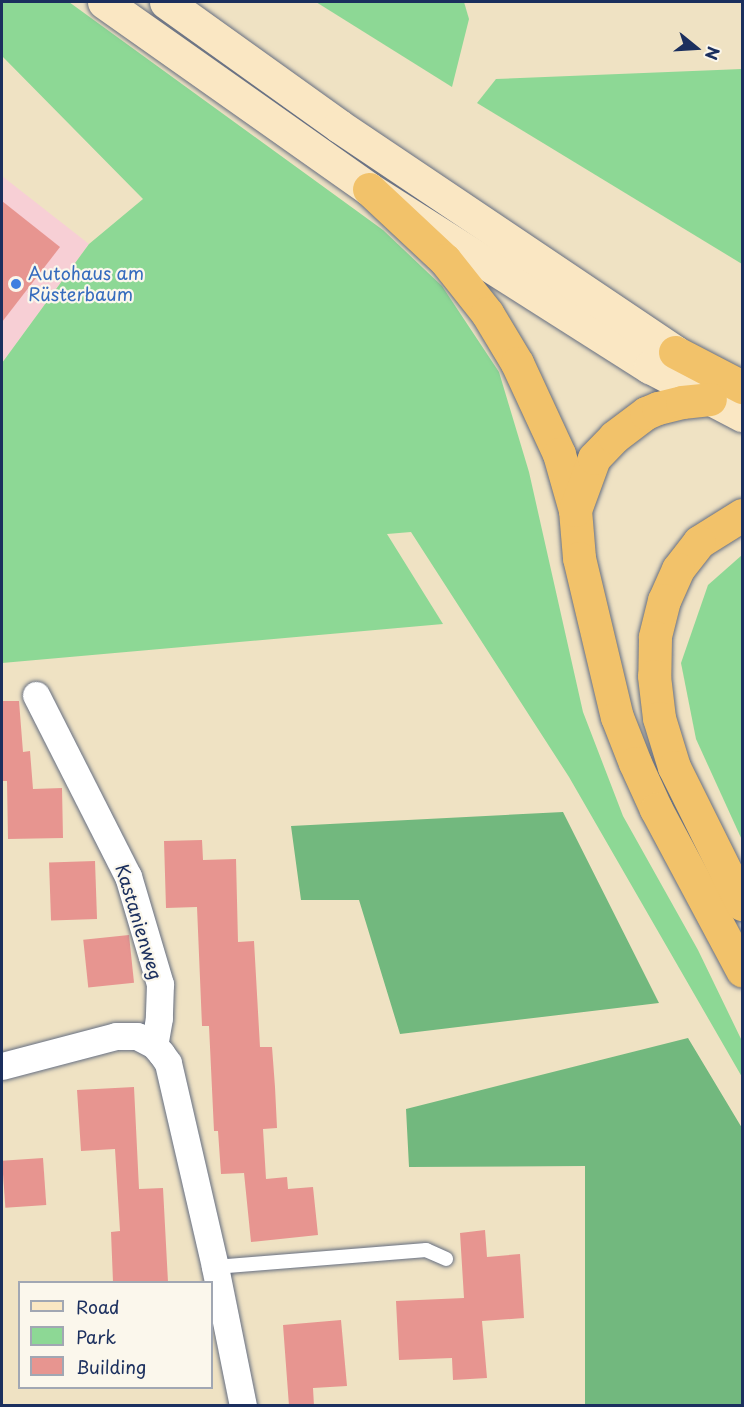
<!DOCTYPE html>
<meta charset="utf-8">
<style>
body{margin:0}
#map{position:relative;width:744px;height:1407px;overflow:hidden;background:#efe2c3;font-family:"Playpen Sans",sans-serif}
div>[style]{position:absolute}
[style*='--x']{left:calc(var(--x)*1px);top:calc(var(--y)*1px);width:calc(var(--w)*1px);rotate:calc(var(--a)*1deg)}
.built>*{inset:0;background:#f7cfd5}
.green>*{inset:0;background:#8dd895}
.forest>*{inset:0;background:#72b87e}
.building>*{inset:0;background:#e79590;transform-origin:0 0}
.roads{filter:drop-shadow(0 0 2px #656e81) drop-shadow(0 0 2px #656e81)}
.lane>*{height:14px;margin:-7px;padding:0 7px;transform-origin:7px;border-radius:7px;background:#fff}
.street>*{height:27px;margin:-13.5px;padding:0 13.5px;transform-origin:13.5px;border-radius:13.5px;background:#fff}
.secondary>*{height:33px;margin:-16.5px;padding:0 16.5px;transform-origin:16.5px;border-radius:16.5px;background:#fae7c3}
.highway>*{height:33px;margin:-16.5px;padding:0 16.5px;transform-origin:16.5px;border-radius:16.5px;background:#f2c26a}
.dots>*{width:16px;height:16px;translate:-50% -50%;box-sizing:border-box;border:3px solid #fbf7ec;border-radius:50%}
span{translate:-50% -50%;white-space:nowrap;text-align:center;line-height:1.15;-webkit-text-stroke:4.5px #fbf7ec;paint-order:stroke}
.shop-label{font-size:18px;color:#366cbe}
.left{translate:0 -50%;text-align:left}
.street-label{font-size:18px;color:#1b2f5e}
.frame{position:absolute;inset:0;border:3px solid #1b2f5e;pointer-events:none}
.legend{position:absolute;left:18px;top:1281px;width:195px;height:108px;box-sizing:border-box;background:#fbf7ec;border:2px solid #a1a7b3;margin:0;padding:8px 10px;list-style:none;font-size:18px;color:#1b2f5e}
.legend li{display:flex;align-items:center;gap:12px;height:30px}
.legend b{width:30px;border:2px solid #a1a7b3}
.north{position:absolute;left:666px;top:18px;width:60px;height:60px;-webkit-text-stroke:4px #fbf7ec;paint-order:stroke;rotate:108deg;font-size:16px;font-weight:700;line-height:24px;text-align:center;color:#1b2f5e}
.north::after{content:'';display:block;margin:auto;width:21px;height:27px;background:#1b2f5e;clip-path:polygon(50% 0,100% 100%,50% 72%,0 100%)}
</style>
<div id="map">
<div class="built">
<i style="clip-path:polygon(2px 176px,89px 244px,2px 363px)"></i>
</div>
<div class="green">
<i style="clip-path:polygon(2px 2px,69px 2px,383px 230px,442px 286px,499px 372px,529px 472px,583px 712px,623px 816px,698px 950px,742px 1041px,742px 1077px,569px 777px,411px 532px,387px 534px,443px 624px,2px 663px,2px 363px,89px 244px,143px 199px,2px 56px)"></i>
<i style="clip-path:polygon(316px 2px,464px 2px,469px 19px,452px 87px)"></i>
<i style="clip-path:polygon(742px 69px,742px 264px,477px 103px,496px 79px)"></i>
<i style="clip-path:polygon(742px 555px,742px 840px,696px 739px,681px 663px,708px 585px)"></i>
</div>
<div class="forest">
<i style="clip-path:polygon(563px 812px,659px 1003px,400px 1034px,359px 900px,301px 900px,291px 826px)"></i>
<i style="clip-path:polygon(688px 1038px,742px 1128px,742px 1405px,585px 1405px,585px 1166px,409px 1167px,406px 1109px)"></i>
</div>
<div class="building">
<i style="clip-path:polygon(2px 201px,60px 247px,2px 322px)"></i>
<i style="clip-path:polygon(2px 701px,19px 701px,23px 752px,30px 751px,33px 789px,62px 788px,63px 838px,8px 839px,7px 781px,2px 781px)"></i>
<i style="clip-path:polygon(202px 840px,203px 860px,236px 859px,238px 942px,254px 941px,260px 1047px,272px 1047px,275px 1087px,277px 1128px,263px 1129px,266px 1179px,287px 1177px,288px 1189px,313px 1187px,318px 1235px,251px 1242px,244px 1173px,221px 1174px,218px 1131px,214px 1131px,209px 1026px,202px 1026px,197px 907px,166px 908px,164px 841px)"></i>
<i style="left:95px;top:861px;width:58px;height:46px;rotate:88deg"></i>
<i style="left:129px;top:935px;width:48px;height:46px;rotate:84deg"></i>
<i style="clip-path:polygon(134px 1087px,139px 1189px,163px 1188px,168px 1282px,113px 1282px,111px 1232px,120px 1231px,115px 1149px,81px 1151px,77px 1090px)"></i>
<i style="left:43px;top:1158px;width:47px;height:41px;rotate:86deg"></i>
<i style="clip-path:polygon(485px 1230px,487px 1257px,520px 1254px,524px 1318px,482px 1321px,487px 1378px,453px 1380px,452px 1358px,399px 1360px,396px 1301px,464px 1298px,460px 1233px)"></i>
<i style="clip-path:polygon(341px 1320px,347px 1386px,313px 1388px,314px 1406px,289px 1406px,283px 1325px)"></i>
</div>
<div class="roads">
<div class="lane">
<i style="--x:215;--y:1267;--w:212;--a:-4.6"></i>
<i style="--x:426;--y:1250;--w:22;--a:24"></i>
</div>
<div class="street">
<i style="--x:36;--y:695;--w:203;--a:63.1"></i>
<i style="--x:128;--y:876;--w:113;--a:73.5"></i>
<i style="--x:160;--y:984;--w:34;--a:92"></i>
<i style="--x:159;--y:1018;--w:27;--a:100"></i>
<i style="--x:2;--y:1066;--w:118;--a:-14.7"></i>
<i style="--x:116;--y:1036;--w:21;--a:0"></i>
<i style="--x:137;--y:1036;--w:19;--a:28"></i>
<i style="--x:154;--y:1045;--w:11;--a:49"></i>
<i style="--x:161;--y:1053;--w:12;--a:55"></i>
<i style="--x:168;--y:1063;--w:209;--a:77"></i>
<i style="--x:215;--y:1267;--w:142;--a:78.6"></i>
</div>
<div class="secondary">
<i style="--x:104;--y:2;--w:324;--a:35.2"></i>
<i style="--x:369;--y:189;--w:333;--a:32.4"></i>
<i style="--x:650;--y:367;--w:104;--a:27.6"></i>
<i style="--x:166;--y:2;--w:213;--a:35.6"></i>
<i style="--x:339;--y:126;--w:405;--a:33.9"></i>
<i style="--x:675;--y:352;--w:28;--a:39"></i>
</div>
<div class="highway">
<i style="--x:369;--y:189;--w:104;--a:43.1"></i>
<i style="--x:445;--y:260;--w:68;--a:51.6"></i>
<i style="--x:487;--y:313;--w:58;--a:59"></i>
<i style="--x:517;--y:363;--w:100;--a:65.2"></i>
<i style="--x:559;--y:454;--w:58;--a:74.1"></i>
<i style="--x:575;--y:510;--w:48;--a:85.2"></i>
<i style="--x:579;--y:558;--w:163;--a:76.6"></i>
<i style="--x:617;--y:717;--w:49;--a:68.6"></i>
<i style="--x:635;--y:763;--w:51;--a:65.5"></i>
<i style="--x:656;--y:809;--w:183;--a:61.9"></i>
<i style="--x:675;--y:352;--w:76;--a:27.6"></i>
<i style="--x:575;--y:510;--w:55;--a:-69.9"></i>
<i style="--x:594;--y:458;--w:29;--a:-46"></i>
<i style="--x:614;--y:437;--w:40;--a:-37"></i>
<i style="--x:646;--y:413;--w:13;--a:-23"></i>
<i style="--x:658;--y:408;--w:25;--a:-14"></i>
<i style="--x:682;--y:402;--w:28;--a:-6"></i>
<i style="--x:742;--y:515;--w:51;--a:147.9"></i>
<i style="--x:699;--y:542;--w:34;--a:128"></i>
<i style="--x:678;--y:569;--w:34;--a:114"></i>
<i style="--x:664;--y:600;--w:38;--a:104"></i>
<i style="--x:655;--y:637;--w:39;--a:91"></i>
<i style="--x:654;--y:676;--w:42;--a:83.2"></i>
<i style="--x:659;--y:718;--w:51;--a:73"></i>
<i style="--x:674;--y:767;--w:153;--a:63.6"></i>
</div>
</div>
<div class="dots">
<i style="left:16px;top:284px;background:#3f7fe0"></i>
</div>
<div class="shop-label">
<span class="left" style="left:28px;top:284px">Autohaus am<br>Rüsterbaum</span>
</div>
<div class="street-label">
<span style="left:139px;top:922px;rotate:73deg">Kastanienweg</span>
</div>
<div class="frame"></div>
<ul class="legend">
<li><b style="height:8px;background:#fae7c3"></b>Road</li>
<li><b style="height:16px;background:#8dd895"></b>Park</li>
<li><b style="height:16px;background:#e79590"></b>Building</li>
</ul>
<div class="north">N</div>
</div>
